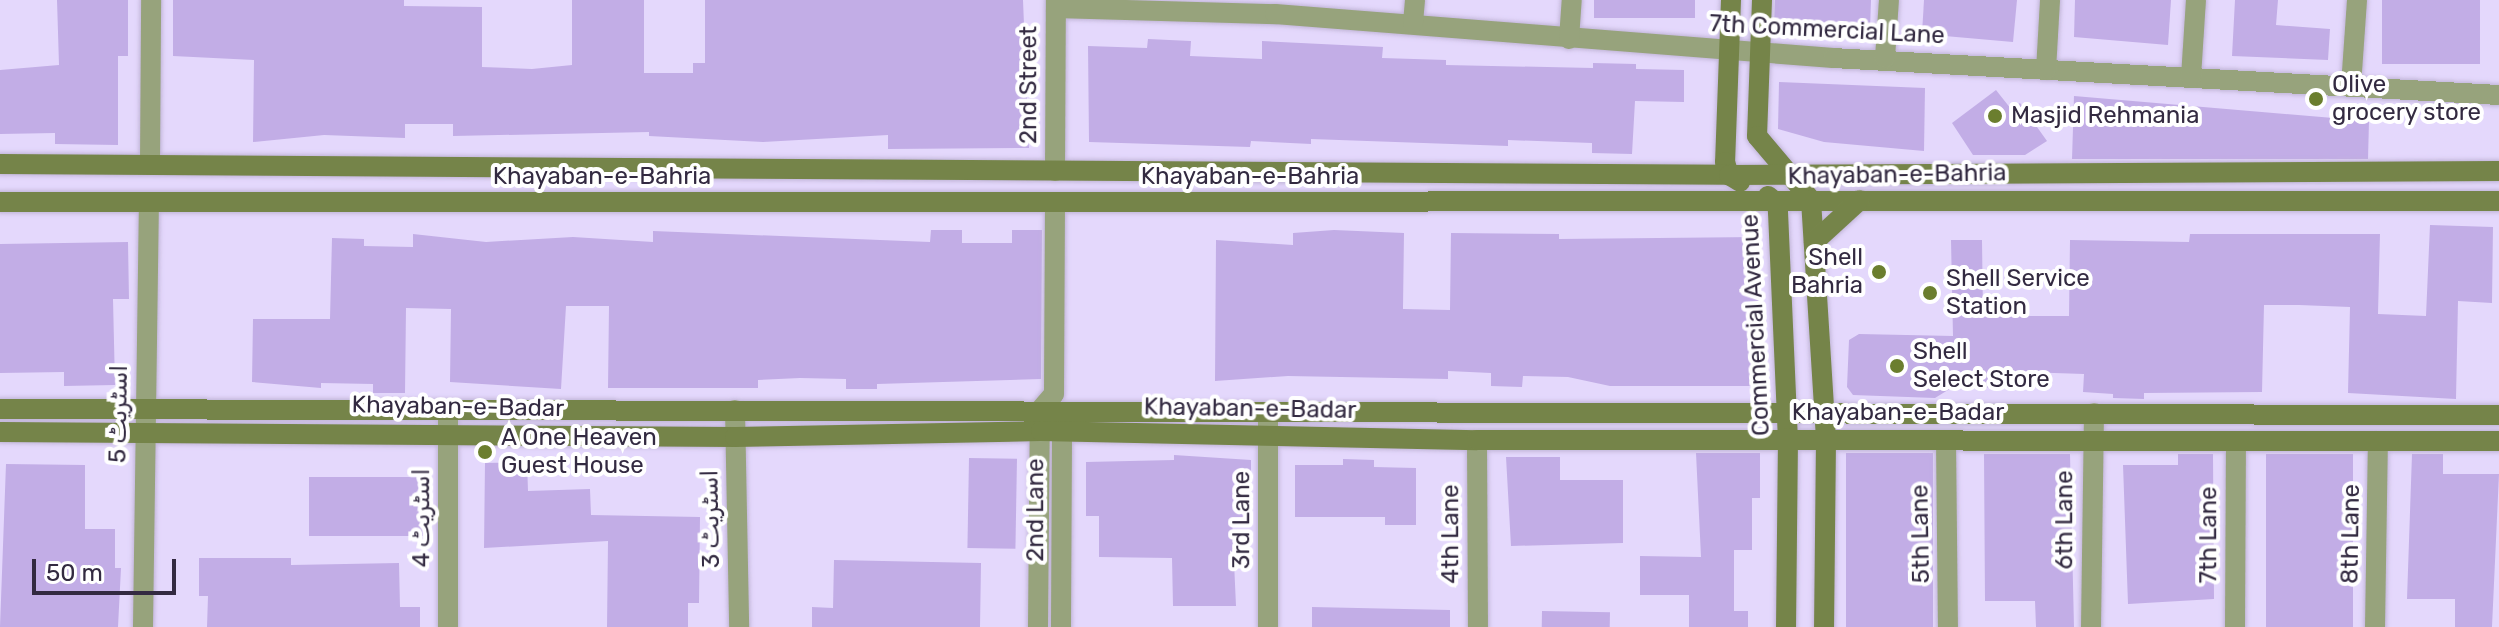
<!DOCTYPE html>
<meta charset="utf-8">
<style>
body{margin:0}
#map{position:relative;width:2499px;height:627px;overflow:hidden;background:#e4d8fc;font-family:Rubik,"Noto Sans Arabic",sans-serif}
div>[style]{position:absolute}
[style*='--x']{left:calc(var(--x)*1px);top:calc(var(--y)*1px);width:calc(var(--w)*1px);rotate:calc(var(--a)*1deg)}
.building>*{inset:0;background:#c2ade6;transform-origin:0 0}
.roads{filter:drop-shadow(0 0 2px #c1b5d7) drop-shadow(0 0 2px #c1b5d7)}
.minor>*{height:20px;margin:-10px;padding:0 10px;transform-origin:10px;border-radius:10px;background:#97a37c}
.secondary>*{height:20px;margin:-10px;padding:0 10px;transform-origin:10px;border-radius:10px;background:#758449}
.dots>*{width:22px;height:22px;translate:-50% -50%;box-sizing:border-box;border:4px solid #fff;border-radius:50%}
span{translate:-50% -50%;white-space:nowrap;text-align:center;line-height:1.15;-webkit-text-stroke:8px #fff;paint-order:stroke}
.street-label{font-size:24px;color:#332a41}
.poi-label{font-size:24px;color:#332a41}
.left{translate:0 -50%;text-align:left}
.right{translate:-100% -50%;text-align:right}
.scale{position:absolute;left:32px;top:559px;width:144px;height:36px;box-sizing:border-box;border:4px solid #332a41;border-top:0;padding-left:10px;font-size:24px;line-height:28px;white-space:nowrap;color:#332a41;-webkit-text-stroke:6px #fff;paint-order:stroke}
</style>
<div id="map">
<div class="building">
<i style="clip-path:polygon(57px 0,128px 0,128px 56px,118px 56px,118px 145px,55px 144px,55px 133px,0 134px,0 70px,59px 65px)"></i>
<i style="clip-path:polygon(173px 0,404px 0,404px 6px,482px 7px,482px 67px,532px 69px,572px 65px,572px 0,644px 0,644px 73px,693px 73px,693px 63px,705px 63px,705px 0,1023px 0,1029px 148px,888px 149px,888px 135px,763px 142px,649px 136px,649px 132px,453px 136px,453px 124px,405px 124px,405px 138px,324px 135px,253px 142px,254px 60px,173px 56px)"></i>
<i style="left:1594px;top:0;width:101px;height:18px"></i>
<i style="clip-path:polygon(1775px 0,1871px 0,1870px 29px,1774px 24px)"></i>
<i style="clip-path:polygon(1924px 0,2017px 0,2013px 42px,1922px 34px)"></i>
<i style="clip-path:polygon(2075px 0,2171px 0,2168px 45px,2074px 37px)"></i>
<i style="clip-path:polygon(2235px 0,2278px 0,2276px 25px,2330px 29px,2328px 60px,2232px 56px)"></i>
<i style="left:2382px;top:0;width:98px;height:64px"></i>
<i style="clip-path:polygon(1148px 39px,1191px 41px,1190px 56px,1262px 59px,1262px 41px,1383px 47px,1382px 58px,1446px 60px,1446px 65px,1593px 68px,1593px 63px,1636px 64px,1636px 69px,1684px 70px,1684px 102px,1635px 101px,1632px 154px,1592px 153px,1592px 143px,1508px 140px,1508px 146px,1311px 139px,1311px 144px,1251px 141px,1250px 147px,1089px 142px,1088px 46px,1147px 48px)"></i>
<i style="clip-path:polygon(1779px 82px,1925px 88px,1924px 151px,1824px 142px,1778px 129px)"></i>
<i style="clip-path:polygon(1996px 90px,2011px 109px,2020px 103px,2047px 141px,2025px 155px,1973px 155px,1952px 123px)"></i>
<i style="clip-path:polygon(2074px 96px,2369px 121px,2368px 159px,2072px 159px)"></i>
<i style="clip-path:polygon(2430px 225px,2493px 227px,2492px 303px,2458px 301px,2456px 399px,2348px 393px,2350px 307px,2299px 305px,2264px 305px,2262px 392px,2144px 393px,2144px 399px,2113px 398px,2113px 394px,2083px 392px,2084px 374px,2025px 372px,2025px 385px,1948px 390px,1935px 398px,1853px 395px,1847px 387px,1849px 340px,1859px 334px,1953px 336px,1951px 240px,1982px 240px,1983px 316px,2069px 316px,2070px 240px,2189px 242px,2190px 234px,2380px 234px,2378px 314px,2426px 316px)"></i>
<i style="clip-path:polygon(931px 230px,962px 230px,962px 243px,1012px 243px,1012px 230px,1042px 230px,1041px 379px,877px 384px,877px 389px,846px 389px,846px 379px,800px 378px,758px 380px,758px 388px,608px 388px,609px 306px,566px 306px,561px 389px,450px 382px,451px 309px,406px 308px,405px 393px,373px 393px,373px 384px,321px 383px,321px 388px,252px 382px,253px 319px,330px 319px,332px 238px,364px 239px,364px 246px,413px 247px,413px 234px,486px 242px,573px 237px,653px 242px,653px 231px,930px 242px)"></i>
<i style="clip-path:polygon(1334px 230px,1404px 233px,1403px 309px,1450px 310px,1451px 233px,1559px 234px,1559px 239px,1757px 237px,1761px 386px,1610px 386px,1568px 377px,1523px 376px,1522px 387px,1491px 386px,1491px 373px,1448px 371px,1448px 379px,1288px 376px,1215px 381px,1216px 240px,1293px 245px,1293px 233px)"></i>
<i style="clip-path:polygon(128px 242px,129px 299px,113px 299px,115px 385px,64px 386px,64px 372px,0 373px,0 244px)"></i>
<i style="clip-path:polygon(1696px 453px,1760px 453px,1760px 498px,1752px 498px,1752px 550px,1734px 550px,1734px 611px,1748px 611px,1748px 627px,1689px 627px,1689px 595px,1640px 595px,1640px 556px,1701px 557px)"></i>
<i style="left:1846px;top:453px;width:87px;height:174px"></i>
<i style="clip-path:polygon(1984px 454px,2070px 454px,2074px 627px,2036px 627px,2035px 601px,1985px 601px)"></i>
<i style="clip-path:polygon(2178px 454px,2213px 454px,2214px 599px,2128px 604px,2123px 465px,2178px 465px)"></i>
<i style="left:2266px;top:454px;width:87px;height:173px"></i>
<i style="clip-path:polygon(2412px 454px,2443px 454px,2443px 474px,2499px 474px,2492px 627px,2455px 627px,2455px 599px,2407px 599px)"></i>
<i style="clip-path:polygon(1174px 455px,1251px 460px,1251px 518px,1232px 518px,1236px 606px,1173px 606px,1172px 558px,1099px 557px,1099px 516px,1086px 516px,1086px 462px,1174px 460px)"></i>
<i style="clip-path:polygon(1506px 457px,1560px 457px,1560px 480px,1623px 480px,1623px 543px,1511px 546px)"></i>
<i style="left:969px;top:458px;width:48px;height:90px;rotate:1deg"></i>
<i style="clip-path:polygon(1343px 459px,1374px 460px,1374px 467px,1416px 468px,1416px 525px,1385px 525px,1385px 517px,1295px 517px,1295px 465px,1343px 465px)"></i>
<i style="clip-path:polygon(527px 462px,528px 491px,590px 489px,591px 515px,700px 517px,699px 603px,688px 603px,688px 627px,607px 627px,608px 541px,484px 548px,485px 463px)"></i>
<i style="clip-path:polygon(6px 464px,85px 465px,85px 529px,115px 529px,115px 568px,121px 568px,118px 627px,0 627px)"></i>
<i style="left:309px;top:477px;width:114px;height:59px"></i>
<i style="clip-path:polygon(199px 558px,291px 558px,291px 565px,399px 563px,400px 607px,420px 607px,420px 627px,207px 627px,208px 596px,199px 596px)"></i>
<i style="clip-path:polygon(834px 560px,981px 563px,980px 627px,812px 627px,812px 607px,833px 608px)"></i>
<i style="clip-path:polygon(1312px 607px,1450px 610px,1450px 627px,1312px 627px)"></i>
<i style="left:1542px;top:611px;width:68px;height:16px;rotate:1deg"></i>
</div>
<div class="roads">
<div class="minor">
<i style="--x:1056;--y:8;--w:219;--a:1.6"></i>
<i style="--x:1275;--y:14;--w:560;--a:4.51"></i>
<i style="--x:1833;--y:58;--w:667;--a:3.18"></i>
<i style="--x:1413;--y:23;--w:23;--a:-85"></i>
<i style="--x:1569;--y:39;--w:39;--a:-86"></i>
<i style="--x:1885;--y:58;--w:58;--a:-86.1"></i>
<i style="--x:2046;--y:70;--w:70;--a:-86.7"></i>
<i style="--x:2191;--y:77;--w:77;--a:-86.3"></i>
<i style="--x:2351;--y:86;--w:86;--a:-86"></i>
<i style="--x:150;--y:163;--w:163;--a:-89.6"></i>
<i style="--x:1055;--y:171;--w:171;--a:-89.7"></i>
<i style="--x:448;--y:410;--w:217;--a:90"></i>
<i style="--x:735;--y:410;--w:217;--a:88.9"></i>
<i style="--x:1477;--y:440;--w:187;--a:89.7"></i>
<i style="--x:1946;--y:440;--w:187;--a:89.4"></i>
<i style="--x:143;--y:627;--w:424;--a:-89.2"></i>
<i style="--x:1038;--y:627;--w:217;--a:-89.5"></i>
<i style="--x:1040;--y:410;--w:21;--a:-49"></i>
<i style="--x:1054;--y:394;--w:191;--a:-89.7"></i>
<i style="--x:1061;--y:627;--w:210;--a:-89.7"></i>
<i style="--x:1268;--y:627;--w:214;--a:-90"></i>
<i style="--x:2091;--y:627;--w:214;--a:-89.2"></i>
<i style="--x:2235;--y:627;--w:185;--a:-89.7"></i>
<i style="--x:2375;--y:627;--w:186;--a:-89.1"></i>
</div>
<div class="secondary">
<i style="--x:1731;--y:0;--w:162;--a:92.1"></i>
<i style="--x:1725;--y:162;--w:14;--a:73"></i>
<i style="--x:1729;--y:175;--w:13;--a:32"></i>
<i style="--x:1762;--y:0;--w:136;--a:92.1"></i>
<i style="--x:1757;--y:136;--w:84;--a:49.8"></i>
<i style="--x:1811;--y:200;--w:240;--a:86.4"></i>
<i style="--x:1826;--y:440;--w:187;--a:90.6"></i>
<i style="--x:0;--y:164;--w:1729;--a:0.36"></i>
<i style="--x:1729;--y:175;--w:770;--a:-0.3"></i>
<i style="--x:1768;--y:196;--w:11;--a:38"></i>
<i style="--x:1777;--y:203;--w:9;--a:84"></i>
<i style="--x:1778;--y:212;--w:226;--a:87.5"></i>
<i style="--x:1788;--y:438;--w:189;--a:90.6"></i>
<i style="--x:0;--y:202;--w:2499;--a:-0.02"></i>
<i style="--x:1814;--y:242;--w:62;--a:-42.4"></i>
<i style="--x:0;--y:409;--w:2499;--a:0.14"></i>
<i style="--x:0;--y:432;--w:735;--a:0.39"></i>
<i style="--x:735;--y:437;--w:306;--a:-1.1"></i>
<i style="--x:1041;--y:431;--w:436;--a:1.2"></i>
<i style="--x:1477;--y:440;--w:1022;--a:0.06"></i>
</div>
</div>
<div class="dots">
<i style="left:2316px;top:99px;background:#6b7e2e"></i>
<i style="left:1995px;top:116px;background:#6b7e2e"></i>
<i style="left:1879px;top:272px;background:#6b7e2e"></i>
<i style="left:1930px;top:293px;background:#6b7e2e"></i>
<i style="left:1897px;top:366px;background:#6b7e2e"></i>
<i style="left:485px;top:452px;background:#6b7e2e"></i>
</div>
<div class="street-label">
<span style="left:1827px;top:30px;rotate:3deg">7th Commercial Lane</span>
<span style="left:1029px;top:85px;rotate:-90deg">2nd Street</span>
<span style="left:1897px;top:175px;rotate:-1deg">Khayaban-e-Bahria</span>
<span style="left:602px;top:177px">Khayaban-e-Bahria</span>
<span style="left:1250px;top:177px">Khayaban-e-Bahria</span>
<span style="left:1756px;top:325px;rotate:-93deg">Commercial Avenue</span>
<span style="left:458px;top:407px;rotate:1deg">Khayaban-e-Badar</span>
<span style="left:1250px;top:409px;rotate:1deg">Khayaban-e-Badar</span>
<span style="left:1898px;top:413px">Khayaban-e-Badar</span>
<span style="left:119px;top:414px;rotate:-89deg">اسٹریٹ 5</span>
<span style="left:1036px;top:510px;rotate:-90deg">2nd Lane</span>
<span style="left:422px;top:518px;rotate:-90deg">اسٹریٹ 4</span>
<span style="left:711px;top:519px;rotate:-91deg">اسٹریٹ 3</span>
<span style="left:1242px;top:520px;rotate:-90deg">3rd Lane</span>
<span style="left:2065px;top:520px;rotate:-90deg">6th Lane</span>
<span style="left:1451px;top:534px;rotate:-90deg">4th Lane</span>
<span style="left:1921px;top:534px;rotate:-91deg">5th Lane</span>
<span style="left:2351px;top:534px;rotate:-89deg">8th Lane</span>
<span style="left:2209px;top:535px;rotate:-90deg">7th Lane</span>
</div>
<div class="poi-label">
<span class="left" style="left:2332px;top:99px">Olive<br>grocery store</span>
<span class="left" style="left:2011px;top:116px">Masjid Rehmania</span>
<span class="right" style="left:1863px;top:272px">Shell<br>Bahria</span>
<span class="left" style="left:1946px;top:293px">Shell Service<br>Station</span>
<span class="left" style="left:1913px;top:366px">Shell<br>Select Store</span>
<span class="left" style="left:501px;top:452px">A One Heaven<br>Guest House</span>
</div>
<div class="scale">50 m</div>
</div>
